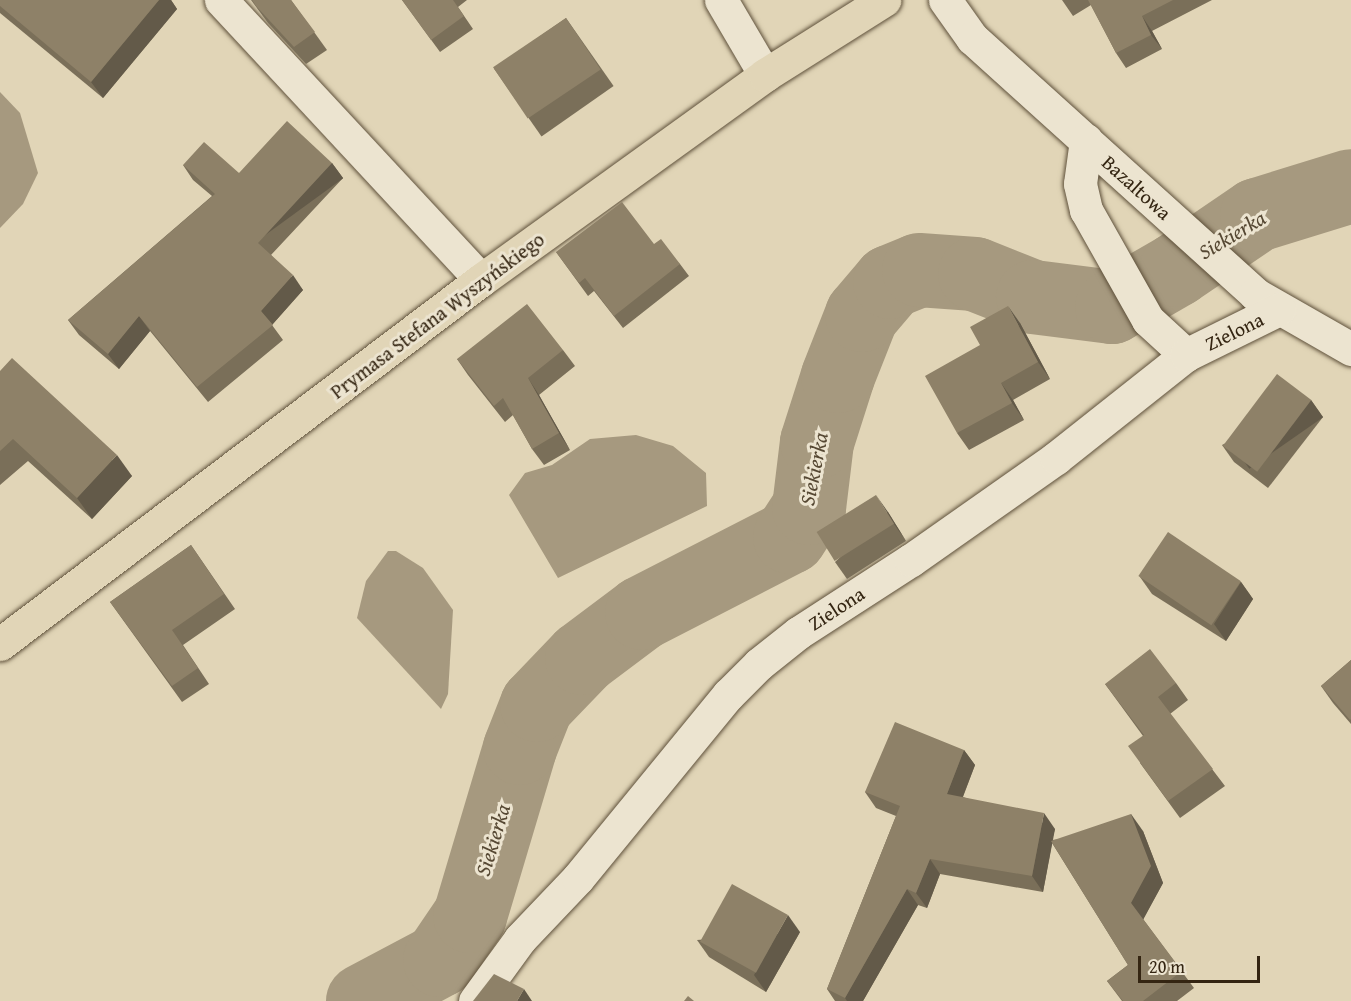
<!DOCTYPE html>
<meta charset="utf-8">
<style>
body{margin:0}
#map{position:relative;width:1351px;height:1001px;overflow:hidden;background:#e1d5b7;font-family:"Gentium Book Plus",serif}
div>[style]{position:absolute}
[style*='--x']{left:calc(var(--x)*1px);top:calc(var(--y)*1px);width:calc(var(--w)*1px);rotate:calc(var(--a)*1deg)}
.water>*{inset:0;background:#a6997f}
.river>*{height:74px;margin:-37px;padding:0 37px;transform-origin:37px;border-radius:37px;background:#a6997f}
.roads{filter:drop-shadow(0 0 2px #5f513b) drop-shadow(0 0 2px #5f513b)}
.minor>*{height:33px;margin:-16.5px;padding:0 16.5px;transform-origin:16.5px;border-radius:16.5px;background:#ece4d0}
.major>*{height:33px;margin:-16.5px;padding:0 16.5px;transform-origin:16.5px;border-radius:16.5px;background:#e1d5b7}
.wall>*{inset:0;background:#7a6f59;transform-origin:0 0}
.shaded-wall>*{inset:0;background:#635a49;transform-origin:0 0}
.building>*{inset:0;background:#8e8168;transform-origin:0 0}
span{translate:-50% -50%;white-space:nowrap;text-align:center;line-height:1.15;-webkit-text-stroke:6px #ece4d0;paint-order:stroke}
.street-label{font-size:20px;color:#342512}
.water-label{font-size:21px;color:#564833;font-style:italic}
.scale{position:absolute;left:1138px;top:956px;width:122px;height:27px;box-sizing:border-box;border:3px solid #342512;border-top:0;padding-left:8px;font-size:18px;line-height:21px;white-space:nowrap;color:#342512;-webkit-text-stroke:4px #ece4d0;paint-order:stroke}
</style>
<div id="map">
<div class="water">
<i style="clip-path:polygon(0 92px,20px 113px,38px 173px,23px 204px,0 228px)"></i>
<i style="clip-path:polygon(636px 435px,673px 446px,706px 473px,707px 506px,558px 578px,509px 495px,525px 473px,552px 465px,590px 439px)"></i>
<i style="clip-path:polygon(388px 551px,396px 551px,423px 568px,453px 610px,448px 694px,441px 709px,357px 618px,366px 581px)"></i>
</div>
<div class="river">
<i style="--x:363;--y:1001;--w:87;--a:-28"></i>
<i style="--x:440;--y:960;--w:53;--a:-55.7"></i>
<i style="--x:470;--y:916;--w:175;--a:-73.4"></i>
<i style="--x:520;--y:748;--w:46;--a:-68.4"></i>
<i style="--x:537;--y:705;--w:65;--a:-46.2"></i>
<i style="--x:582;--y:658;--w:75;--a:-36.9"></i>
<i style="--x:642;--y:613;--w:166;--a:-27.2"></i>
<i style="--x:790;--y:537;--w:35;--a:-57"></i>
<i style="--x:809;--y:508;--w:66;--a:-83.1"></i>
<i style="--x:817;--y:442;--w:69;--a:-72.3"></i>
<i style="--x:838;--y:376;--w:66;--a:-68.5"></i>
<i style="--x:862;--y:315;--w:43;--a:-49.7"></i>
<i style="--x:890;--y:282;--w:31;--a:-22"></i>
<i style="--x:919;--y:270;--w:56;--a:4.1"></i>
<i style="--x:975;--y:274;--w:62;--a:21.6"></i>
<i style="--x:1033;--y:297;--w:80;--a:7.2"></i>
<i style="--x:1112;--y:307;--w:74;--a:-30"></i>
<i style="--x:1176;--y:270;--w:98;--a:-34.2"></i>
<i style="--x:1257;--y:215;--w:98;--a:-17.1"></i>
</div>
<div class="roads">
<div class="minor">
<i style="--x:221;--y:0;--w:382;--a:47.1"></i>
<i style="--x:721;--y:0;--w:87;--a:59.6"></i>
<i style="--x:945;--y:0;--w:47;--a:54.6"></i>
<i style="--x:972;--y:38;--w:382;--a:42.1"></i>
<i style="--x:1255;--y:294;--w:111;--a:29.8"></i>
<i style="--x:1086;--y:140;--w:44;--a:97.8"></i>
<i style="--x:1080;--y:184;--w:27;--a:77"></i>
<i style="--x:1086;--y:210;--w:126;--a:60.6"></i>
<i style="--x:1148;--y:320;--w:52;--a:42.6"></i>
<i style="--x:475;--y:1001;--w:77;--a:-54"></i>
<i style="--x:520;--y:939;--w:84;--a:-46.4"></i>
<i style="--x:578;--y:878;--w:237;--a:-50.7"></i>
<i style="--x:728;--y:695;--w:44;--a:-45"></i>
<i style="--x:759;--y:664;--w:50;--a:-38.5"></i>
<i style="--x:798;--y:633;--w:135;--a:-32.9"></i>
<i style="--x:911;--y:560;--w:177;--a:-35.1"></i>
<i style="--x:1056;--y:458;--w:166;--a:-38.4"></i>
<i style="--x:1186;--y:355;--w:104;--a:-26.3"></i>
</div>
<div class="major">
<i style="--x:0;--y:644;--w:603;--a:-37.12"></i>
<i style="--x:481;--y:280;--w:350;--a:-35.8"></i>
<i style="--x:765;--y:75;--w:141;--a:-32.2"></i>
</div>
</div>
<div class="wall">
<i style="clip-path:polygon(0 0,171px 0,177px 9px,103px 98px,0 13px)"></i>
<i style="clip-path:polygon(251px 0,291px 0,327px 50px,306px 64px,268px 23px)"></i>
<i style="clip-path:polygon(402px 0,467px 0,458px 7px,473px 29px,440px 52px)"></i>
<i style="clip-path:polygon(1062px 0,1212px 0,1152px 31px,1162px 49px,1126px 68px,1116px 53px,1091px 5px,1073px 16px)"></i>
<i style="left:566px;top:18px;width:83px;height:88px;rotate:55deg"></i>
<i style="clip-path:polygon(332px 163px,343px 178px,271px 255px,303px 290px,272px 325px,283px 340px,208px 402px,150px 331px,119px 369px,79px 335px,68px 320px,212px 196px,193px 180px,183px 165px,239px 173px)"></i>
<i style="clip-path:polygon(654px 244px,680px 264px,689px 276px,623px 328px,594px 291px,588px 296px,556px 252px)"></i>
<i style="clip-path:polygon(1020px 323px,1050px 379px,1013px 400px,1024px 420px,969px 450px,957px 433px)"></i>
<i style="clip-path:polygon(563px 350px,575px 366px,539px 395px,570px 450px,544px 465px,532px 449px,513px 415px,505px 422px,468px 375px,457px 359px)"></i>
<i style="clip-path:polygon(0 371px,132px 476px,92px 519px,28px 461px,0 485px)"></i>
<i style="clip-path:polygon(1311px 400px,1323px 417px,1268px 488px,1234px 462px,1222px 445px)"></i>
<i style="clip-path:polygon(888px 512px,906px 541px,847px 579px,835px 562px)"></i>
<i style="clip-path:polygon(191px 545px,235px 609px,183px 645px,209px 684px,182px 702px,110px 602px)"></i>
<i style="clip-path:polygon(1140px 577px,1241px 582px,1253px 599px,1226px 641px,1152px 594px)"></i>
<i style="clip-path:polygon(1351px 660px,1351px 724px,1333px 703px,1321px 686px)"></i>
<i style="clip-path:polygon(1176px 683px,1188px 700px,1170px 714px,1225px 786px,1180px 818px,1140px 763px,1143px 736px,1105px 684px)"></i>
<i style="clip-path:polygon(964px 750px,975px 765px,963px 797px,1055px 829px,1052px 840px,1143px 831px,1163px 883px,1143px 919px,1194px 988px,1177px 1001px,1122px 1001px,1107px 981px,1128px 965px,1052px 843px,1043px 892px,940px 874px,927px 908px,918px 905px,863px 1001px,835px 1001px,827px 989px,896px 816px,876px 808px,865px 792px)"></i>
<i style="clip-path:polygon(800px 932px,766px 992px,709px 957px,697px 940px)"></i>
</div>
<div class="shaded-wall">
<i style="clip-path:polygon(159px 0,171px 0,177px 9px,103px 98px,91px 82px)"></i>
<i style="clip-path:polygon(1142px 16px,1152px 31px,1162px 49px,1151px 35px)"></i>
<i style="left:332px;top:163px;width:19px;height:109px;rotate:54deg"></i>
<i style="clip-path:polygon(293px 275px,303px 290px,271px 326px,261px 311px)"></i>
<i style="clip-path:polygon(1008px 306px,1020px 323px,1050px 379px,1038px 362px)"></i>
<i style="clip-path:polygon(139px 316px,150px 331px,119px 369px,108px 354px)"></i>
<i style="clip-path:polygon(528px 378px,539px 395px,570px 450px,559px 433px)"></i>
<i style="clip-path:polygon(1001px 383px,1013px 400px,1024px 420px,1012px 403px)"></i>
<i style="left:1311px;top:400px;width:21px;height:90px;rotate:55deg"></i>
<i style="clip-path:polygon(117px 455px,132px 476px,92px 519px,77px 498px)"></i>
<i style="clip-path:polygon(876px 495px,888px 512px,906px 541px,894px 524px)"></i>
<i style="clip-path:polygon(1241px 582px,1253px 599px,1226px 641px,1214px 624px)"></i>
<i style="clip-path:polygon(964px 750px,975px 765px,958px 809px,947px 794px)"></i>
<i style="clip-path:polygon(1044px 813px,1055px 829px,1043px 892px,1032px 876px)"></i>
<i style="clip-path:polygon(1131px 814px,1143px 831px,1163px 883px,1143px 920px,1131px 903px)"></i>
<i style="clip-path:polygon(930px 859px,940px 874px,927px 908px,916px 893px)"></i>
<i style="clip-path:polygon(907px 889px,918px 905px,863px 1001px,847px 1001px,845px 998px)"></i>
<i style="clip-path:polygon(788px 915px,800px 932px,766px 992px,754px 975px)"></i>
<i style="clip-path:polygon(524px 989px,532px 1001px,517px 1001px)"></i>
</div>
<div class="building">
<i style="clip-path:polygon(0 0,159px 0,91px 82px,0 6px)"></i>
<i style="clip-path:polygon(252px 0,291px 0,315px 32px,294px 47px,256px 6px)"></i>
<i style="clip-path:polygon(402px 0,453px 0,464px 16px,431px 40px)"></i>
<i style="clip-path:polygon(1088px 0,1173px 0,1142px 16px,1151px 35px,1116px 53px)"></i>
<i style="left:566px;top:18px;width:62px;height:88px;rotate:56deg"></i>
<i style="clip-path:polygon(287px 121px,332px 163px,258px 243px,293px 275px,261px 311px,273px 325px,197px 387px,139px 316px,108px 354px,68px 320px,215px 194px,183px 165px,204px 142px,239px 173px)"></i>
<i style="clip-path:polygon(622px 202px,654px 244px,661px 239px,680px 264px,614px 316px,585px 278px,579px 283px,556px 252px)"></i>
<i style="clip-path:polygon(527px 304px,563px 350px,528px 378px,559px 433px,532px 449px,503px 398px,494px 406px,457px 359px)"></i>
<i style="clip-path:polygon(1008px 306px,1038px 362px,1001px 383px,1012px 403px,957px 433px,925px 376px,980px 345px,970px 327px)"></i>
<i style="clip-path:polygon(12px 358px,117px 455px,77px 498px,13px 439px,0 451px,0 371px)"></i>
<i style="left:1277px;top:374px;width:43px;height:90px;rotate:37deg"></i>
<i style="left:876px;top:495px;width:34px;height:70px;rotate:58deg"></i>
<i style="left:1168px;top:532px;width:88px;height:53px;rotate:34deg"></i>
<i style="clip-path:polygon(191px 545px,224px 594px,172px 630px,198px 668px,172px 686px,110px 602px)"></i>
<i style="clip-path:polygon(1150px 649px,1176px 683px,1158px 697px,1213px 769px,1168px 801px,1128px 746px,1144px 735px,1105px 684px)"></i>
<i style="clip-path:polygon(1351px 660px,1351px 719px,1350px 720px,1321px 686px)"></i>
<i style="clip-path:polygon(895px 722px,964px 750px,947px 794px,1044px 813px,1032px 876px,930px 859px,916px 893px,907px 889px,845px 998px,827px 989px,900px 806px,865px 792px)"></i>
<i style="clip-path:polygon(1131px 814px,1151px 866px,1131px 903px,1182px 971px,1143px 1001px,1123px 1001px,1107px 981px,1128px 965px,1051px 841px)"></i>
<i style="left:732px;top:884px;width:64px;height:66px;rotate:29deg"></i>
<i style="clip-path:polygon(494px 974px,524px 989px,517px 1001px,473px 1001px)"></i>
<i style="clip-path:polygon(688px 996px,694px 1001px,684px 1001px)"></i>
</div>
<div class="street-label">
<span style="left:1137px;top:187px;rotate:42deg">Bazaltowa</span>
<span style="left:437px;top:315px;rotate:-37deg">Prymasa Stefana Wyszyńskiego</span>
<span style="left:1234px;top:331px;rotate:-26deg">Zielona</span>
<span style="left:836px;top:608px;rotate:-33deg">Zielona</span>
</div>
<div class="water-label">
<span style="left:1232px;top:235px;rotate:-31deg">Siekierka</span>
<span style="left:814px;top:469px;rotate:-79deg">Siekierka</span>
<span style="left:493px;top:840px;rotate:-73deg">Siekierka</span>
</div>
<div class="scale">20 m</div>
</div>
